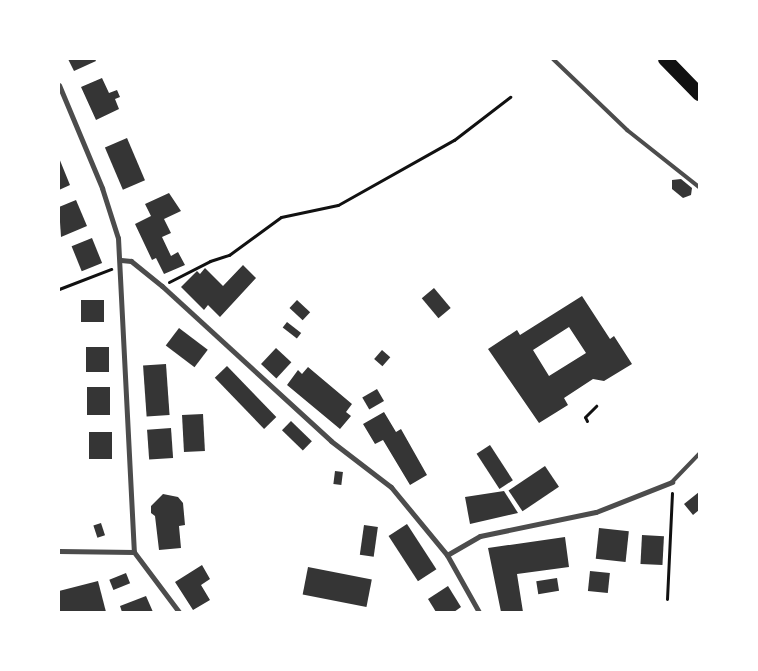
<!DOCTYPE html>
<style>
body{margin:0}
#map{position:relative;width:758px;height:671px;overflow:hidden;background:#fff;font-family:"PT Serif",serif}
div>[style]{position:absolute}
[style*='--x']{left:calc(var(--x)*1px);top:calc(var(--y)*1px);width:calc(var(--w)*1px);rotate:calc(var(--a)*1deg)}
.building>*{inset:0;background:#353535;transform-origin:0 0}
.path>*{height:3px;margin:-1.5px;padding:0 1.5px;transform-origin:1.5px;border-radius:1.5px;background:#111}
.service>*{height:4px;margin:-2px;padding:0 2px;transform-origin:2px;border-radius:2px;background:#4c4c4c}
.minor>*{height:5px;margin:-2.5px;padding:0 2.5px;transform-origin:2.5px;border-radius:2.5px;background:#4c4c4c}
.motorway>*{height:14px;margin:-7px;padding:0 7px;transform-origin:7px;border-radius:7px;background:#111}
span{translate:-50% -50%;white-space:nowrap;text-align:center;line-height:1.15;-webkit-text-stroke:4px #fff;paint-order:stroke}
.frame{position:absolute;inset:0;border:60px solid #fff;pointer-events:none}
</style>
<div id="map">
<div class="building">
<i style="clip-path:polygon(68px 59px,95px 59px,96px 61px,74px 71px)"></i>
<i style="clip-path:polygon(102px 78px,109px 93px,117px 90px,120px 97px,115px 99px,119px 109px,96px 120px,81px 87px)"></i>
<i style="left:127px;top:138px;width:46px;height:24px;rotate:67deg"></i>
<i style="clip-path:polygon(59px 158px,70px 185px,59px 190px)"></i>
<i style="clip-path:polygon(681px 179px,692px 188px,691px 195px,683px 198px,672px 189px,672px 180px)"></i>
<i style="clip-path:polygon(169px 193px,181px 211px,164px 219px,171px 233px,162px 237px,171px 256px,178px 252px,185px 265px,164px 274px,156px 258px,152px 260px,135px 224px,151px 216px,145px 204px)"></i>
<i style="clip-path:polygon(76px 200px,87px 226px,61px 237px,59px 207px)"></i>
<i style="left:92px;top:238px;width:27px;height:22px;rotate:68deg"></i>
<i style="clip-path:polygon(243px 265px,256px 278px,220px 317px,208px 305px,204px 310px,181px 287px,197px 271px,200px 274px,205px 268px,223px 286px)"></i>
<i style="left:434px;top:288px;width:26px;height:16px;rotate:50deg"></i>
<i style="clip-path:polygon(evenodd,582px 296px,610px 339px,614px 336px,632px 364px,604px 381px,593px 379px,564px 398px,568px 405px,539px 423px,488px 349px,517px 330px,520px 335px,582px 296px,569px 327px,586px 353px,549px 376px,533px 350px,569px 327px)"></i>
<i style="left:81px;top:300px;width:23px;height:22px"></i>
<i style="left:297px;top:300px;width:18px;height:11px;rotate:43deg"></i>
<i style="left:287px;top:322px;width:18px;height:7px;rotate:38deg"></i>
<i style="left:179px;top:328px;width:36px;height:22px;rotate:37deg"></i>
<i style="left:86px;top:347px;width:23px;height:25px"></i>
<i style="left:276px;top:348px;width:21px;height:22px;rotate:43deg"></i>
<i style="left:382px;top:350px;width:11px;height:12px;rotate:41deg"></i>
<i style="left:166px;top:364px;width:51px;height:23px;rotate:86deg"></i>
<i style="left:227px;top:366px;width:71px;height:17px;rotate:46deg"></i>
<i style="clip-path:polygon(308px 367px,352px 404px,346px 412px,351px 416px,340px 429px,287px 385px,298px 370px,302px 374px)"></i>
<i style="left:110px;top:387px;width:28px;height:23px;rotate:90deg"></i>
<i style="left:377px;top:389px;width:14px;height:17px;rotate:60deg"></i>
<i style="clip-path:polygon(384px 412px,396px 432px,401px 429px,427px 475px,410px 485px,383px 440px,375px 444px,363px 424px)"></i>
<i style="left:203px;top:414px;width:37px;height:21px;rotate:87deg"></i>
<i style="left:291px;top:421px;width:29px;height:13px;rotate:44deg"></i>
<i style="left:171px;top:428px;width:30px;height:24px;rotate:86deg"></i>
<i style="left:89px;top:432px;width:23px;height:27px"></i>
<i style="left:490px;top:445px;width:42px;height:16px;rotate:57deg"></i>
<i style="left:545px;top:466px;width:25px;height:44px;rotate:56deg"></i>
<i style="left:335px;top:471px;width:8px;height:13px;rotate:7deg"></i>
<i style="clip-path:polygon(504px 491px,518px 513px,470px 524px,465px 497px)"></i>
<i style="clip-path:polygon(699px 492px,699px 510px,693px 515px,684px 504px)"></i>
<i style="clip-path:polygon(163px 494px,178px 497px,183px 503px,185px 525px,179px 526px,181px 548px,159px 550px,155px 516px,151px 513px,151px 506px)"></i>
<i style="left:101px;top:523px;width:13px;height:8px;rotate:72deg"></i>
<i style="left:407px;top:524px;width:54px;height:22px;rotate:57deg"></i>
<i style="left:364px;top:525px;width:14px;height:30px;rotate:8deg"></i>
<i style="left:599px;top:528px;width:30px;height:31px;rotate:6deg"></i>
<i style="left:642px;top:535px;width:22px;height:29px;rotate:3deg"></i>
<i style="clip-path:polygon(565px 537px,569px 567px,517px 574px,523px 612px,501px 612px,488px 548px)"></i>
<i style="clip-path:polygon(202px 565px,210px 579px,201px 585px,210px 600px,193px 610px,175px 582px)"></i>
<i style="left:308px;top:567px;width:65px;height:28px;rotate:11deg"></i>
<i style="left:590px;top:571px;width:20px;height:20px;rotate:6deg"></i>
<i style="left:126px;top:573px;width:11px;height:18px;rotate:68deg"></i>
<i style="left:557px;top:578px;width:13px;height:21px;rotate:81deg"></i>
<i style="clip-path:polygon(98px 581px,106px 612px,59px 612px,59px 591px)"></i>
<i style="clip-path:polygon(448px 586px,461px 607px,454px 612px,436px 612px,428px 599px)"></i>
<i style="clip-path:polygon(146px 596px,153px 612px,122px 612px,120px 606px)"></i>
</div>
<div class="path">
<i style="--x:169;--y:282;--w:46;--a:-27.1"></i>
<i style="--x:210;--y:261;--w:20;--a:-18"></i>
<i style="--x:229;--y:255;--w:64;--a:-36.2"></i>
<i style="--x:281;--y:217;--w:58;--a:-11.9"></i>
<i style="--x:338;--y:205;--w:133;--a:-29.3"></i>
<i style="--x:454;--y:140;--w:71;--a:-37.5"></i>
<i style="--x:59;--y:289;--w:56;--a:-21"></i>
<i style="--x:587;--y:421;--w:4;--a:-117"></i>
<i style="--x:585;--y:417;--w:16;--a:-45"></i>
<i style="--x:667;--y:599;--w:106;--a:-87.3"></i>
</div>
<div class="service">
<i style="--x:553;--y:59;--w:103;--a:43.8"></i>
<i style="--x:627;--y:130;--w:92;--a:38.4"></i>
<i style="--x:672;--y:482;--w:39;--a:-46"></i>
</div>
<div class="minor">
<i style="--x:59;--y:85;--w:112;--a:67.3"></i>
<i style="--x:102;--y:188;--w:52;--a:72.3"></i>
<i style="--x:118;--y:238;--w:314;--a:87.1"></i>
<i style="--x:121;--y:260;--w:10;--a:6"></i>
<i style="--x:131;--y:261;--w:40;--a:39"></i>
<i style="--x:162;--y:286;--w:229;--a:42.5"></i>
<i style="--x:331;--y:441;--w:76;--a:37.5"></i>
<i style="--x:391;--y:487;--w:88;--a:50.5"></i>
<i style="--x:447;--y:555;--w:65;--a:60.7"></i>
<i style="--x:59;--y:551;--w:75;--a:0.8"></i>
<i style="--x:134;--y:552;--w:75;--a:53.1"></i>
<i style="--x:447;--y:555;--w:38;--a:-30"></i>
<i style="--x:480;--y:536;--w:118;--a:-11.7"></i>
<i style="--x:596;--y:512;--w:82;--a:-21.5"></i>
</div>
<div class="motorway">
<i style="--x:665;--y:59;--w:49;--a:45.8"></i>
</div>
<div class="frame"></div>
</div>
